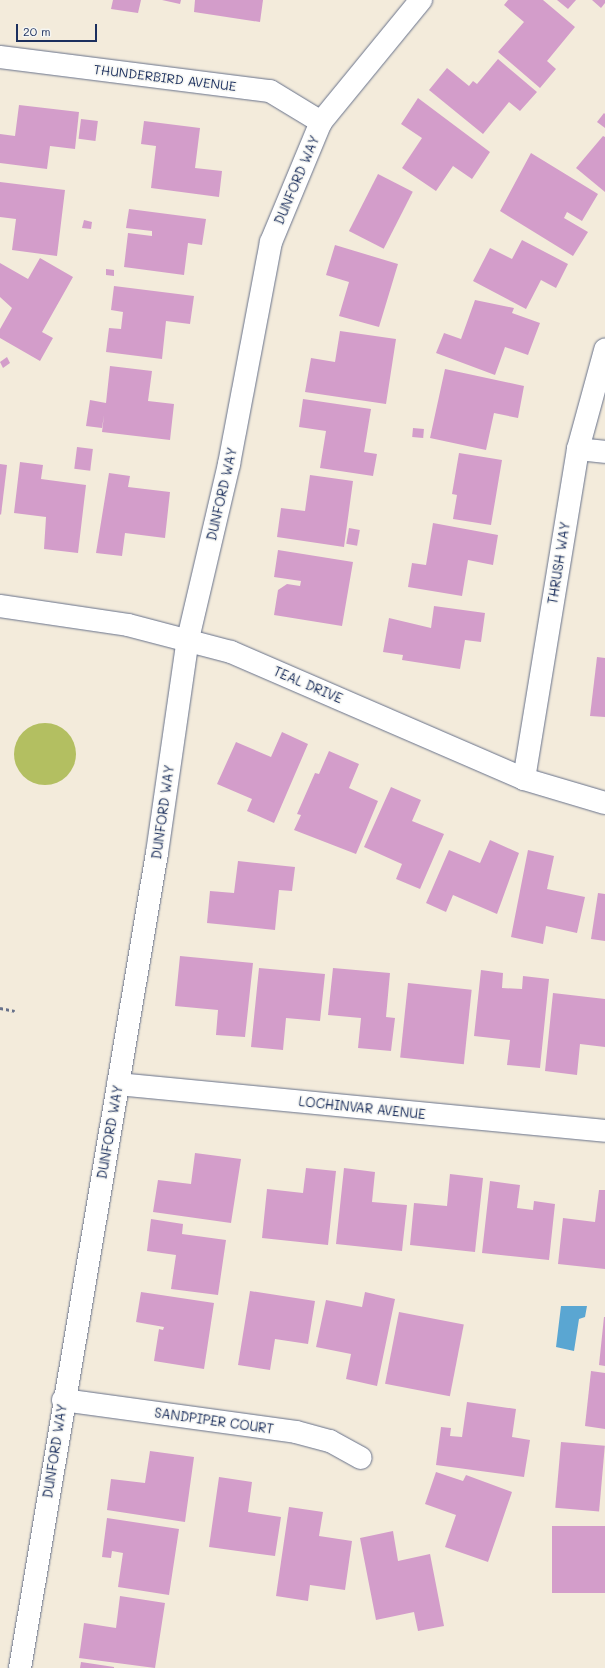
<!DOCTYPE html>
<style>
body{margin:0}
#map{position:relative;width:605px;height:1668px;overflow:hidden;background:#f3ebdb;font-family:Mali,sans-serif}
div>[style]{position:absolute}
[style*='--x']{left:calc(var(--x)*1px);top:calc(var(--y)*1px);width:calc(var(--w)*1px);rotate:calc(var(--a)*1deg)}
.green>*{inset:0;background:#b3bf61}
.round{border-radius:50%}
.water>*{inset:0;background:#5aa6d2}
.building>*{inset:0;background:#d39dca;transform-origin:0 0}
.path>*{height:2.5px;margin-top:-1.25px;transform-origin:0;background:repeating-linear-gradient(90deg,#67718a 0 3px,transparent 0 6px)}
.roads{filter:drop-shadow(0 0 1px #67718a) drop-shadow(0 0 1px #67718a)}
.minor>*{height:22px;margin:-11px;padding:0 11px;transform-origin:11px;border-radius:11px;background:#fff}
.tertiary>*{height:22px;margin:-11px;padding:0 11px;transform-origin:11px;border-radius:11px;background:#fff}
span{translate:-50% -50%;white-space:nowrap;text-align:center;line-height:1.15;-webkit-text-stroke:3px #f6f6f2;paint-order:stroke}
.street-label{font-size:13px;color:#1b2f5e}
.scale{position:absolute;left:16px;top:24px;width:81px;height:18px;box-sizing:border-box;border:2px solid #1b2f5e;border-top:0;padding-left:5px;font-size:12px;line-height:14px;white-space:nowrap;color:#1b2f5e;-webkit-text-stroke:3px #f6f6f2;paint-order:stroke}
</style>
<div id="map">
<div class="green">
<i class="round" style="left:14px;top:723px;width:62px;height:62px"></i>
</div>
<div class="water">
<i style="clip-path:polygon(561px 1306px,587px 1306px,585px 1317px,579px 1319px,574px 1351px,556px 1347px)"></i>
</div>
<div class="building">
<i style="clip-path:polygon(113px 0,141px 0,138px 13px,111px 9px)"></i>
<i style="clip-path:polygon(162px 0,181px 0,180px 4px)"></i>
<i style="clip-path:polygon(195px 0,263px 0,260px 22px,194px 12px)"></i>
<i style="clip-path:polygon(508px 0,543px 0,575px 27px,547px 61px,556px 69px,540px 88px,498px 52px,524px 22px,504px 5px)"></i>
<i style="clip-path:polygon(557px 0,576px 0,568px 9px)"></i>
<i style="clip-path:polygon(592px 0,605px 0,605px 3px,601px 8px)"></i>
<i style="clip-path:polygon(498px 59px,537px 92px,520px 111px,509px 102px,483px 134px,429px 90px,447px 68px,469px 86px,473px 81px,477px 84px)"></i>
<i style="clip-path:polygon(418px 98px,490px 152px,472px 179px,453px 166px,436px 191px,402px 168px,422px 138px,401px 124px)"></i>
<i style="clip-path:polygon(19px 105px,79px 112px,75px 149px,50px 146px,47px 169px,0 163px,0 134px,15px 136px)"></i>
<i style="clip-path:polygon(604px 113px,605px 114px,605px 128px,597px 122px)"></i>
<i style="left:81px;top:119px;width:17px;height:20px;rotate:7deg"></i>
<i style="clip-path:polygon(144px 121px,200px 128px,195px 168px,222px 171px,219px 197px,151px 188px,156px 146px,141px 144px)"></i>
<i style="clip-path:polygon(603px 136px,605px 137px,605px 192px,576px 168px)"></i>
<i style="clip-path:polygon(531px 153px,598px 194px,582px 221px,567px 212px,564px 218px,588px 232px,573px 256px,500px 211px)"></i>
<i style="left:378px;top:174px;width:39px;height:64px;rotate:27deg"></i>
<i style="clip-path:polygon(0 182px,65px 190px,57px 256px,12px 250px,16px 219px,0 217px)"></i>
<i style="clip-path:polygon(129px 209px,206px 219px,202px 245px,188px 243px,184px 275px,124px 267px,128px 233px,152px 236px,152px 231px,126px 228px)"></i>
<i style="clip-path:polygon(84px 220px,92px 222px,91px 229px,82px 228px)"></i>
<i style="clip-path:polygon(522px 240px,568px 264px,556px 288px,541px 280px,526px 309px,473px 281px,490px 248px,512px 259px)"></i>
<i style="clip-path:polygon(335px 245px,398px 264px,379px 327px,339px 316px,349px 282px,326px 275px)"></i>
<i style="clip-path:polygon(40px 258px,73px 277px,42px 332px,53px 338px,40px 361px,0 338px,0 329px,12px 308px,0 297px,0 263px,28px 279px)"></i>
<i style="clip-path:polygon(106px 269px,114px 270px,114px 276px,106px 275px)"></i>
<i style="clip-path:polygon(114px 286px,194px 296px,190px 324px,166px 321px,162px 359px,106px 352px,109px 328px,121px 329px,123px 312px,111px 310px)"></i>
<i style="clip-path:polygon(475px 300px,514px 308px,512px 313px,540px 323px,528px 355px,505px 347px,495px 375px,436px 353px,444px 333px,461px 339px)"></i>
<i style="clip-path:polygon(340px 331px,396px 339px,386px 404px,305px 392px,311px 358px,335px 362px)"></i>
<i style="clip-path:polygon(7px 357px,10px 363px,3px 368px,0 362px)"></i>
<i style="clip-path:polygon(110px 366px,152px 371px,148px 401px,174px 404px,170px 440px,102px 432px,104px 415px,102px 428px,86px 426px,90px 400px,106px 403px)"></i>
<i style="clip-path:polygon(445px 369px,524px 386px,518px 418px,494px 413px,486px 450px,430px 438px)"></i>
<i style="clip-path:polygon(303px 399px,371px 409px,364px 452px,377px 454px,373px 476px,320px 468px,326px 431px,299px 427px)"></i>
<i style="left:413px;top:428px;width:11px;height:9px;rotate:5deg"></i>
<i style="left:77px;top:447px;width:16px;height:22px;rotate:7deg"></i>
<i style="clip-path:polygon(459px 453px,502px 460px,491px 525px,453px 519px,457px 495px,452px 494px)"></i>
<i style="clip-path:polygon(20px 462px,43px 465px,41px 479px,86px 485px,78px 553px,44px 549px,46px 517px,14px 513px)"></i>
<i style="clip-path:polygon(0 464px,7px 465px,1px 515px,0 514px)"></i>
<i style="clip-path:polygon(109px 473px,130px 476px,128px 487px,170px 492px,165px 538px,125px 533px,122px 556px,96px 553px)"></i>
<i style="clip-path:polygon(310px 475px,353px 481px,344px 547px,277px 537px,281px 508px,305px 511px)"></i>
<i style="clip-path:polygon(433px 523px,498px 535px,493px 565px,468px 560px,462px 596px,408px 587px,412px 563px,426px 565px)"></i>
<i style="left:349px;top:528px;width:11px;height:16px;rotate:10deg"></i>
<i style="clip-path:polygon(278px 550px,353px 562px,342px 626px,274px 615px,278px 590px,287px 584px,300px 586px,301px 581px,274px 577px)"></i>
<i style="clip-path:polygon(434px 606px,485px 613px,481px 642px,465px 640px,460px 669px,402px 660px,403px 655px,383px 652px,389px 618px,431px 628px)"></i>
<i style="clip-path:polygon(597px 657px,605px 658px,605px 717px,590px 716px)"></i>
<i style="clip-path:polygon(282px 732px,308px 744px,274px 823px,247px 811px,252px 799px,217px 784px,236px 742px,271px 757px)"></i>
<i style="clip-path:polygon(329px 751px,359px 764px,349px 788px,378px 801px,356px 854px,294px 830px,301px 815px,297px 814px,315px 773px,319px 774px)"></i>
<i style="clip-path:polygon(391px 787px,421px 800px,412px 821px,444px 834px,420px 889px,396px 879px,402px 864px,364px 847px)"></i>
<i style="clip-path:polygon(490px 840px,519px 853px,497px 914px,453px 895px,446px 912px,426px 903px,449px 850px,480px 863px)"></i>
<i style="clip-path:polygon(528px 850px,554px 856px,547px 889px,585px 897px,577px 933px,546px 926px,543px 944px,511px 937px)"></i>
<i style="clip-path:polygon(238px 861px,295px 867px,292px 891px,279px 890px,275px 930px,207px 923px,210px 891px,234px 893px)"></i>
<i style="clip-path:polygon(598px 893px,605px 894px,605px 941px,591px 939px)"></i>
<i style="clip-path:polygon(180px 956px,253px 963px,245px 1037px,216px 1035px,218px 1010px,175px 1006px)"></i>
<i style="clip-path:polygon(259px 968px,325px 974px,320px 1021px,286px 1018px,283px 1050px,251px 1047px)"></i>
<i style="clip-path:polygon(333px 968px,390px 973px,386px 1017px,395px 1018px,391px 1051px,358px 1048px,361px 1018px,328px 1015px)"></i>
<i style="clip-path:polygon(481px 970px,503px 973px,502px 988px,522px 989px,523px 976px,549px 979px,540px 1068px,507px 1065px,510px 1040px,474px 1036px)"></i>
<i style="left:408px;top:983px;width:64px;height:75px;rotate:6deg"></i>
<i style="clip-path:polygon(553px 993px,605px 999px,605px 1047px,580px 1044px,577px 1075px,545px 1071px)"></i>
<i style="clip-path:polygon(195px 1153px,241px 1159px,231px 1223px,153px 1212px,158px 1180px,191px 1184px)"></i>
<i style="clip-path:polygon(306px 1168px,336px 1171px,328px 1245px,262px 1238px,267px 1189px,303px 1193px)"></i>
<i style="clip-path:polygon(344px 1168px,375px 1172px,372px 1202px,407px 1205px,402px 1251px,336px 1244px)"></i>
<i style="clip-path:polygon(450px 1174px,483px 1178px,475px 1252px,410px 1245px,414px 1203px,447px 1206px)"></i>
<i style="clip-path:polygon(490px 1181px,520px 1185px,517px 1208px,533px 1210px,534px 1201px,555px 1204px,549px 1260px,482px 1253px)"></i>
<i style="clip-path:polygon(599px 1190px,605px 1190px,605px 1269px,558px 1264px,563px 1218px,595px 1222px)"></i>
<i style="clip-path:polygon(151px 1219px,183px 1224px,182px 1234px,226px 1240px,218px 1295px,171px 1289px,176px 1255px,147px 1251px)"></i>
<i style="clip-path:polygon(250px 1291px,315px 1301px,308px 1344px,275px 1339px,270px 1370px,238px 1365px)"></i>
<i style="clip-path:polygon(141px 1292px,214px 1303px,204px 1369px,154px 1361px,159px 1329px,163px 1330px,164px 1327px,136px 1322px)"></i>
<i style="clip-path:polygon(365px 1292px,395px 1299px,377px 1386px,346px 1379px,351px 1354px,316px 1347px,326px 1300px,362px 1307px)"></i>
<i style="left:399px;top:1312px;width:66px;height:73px;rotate:11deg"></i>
<i style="clip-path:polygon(604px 1317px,605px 1317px,605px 1366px,599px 1365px)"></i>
<i style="clip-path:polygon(591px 1371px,605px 1373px,605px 1429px,585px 1426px)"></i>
<i style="clip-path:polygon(467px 1402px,516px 1409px,512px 1437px,530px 1440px,524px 1477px,436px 1465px,441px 1427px,451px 1428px,450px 1436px,462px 1437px)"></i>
<i style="left:561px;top:1442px;width:44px;height:66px;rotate:5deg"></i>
<i style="clip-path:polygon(150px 1451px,194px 1457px,185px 1522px,107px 1510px,111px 1479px,145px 1483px)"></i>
<i style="clip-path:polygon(436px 1472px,463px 1481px,466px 1475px,512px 1492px,488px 1562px,445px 1547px,456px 1515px,425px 1504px)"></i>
<i style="clip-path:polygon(219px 1477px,252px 1482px,248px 1512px,281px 1517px,275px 1556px,209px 1547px)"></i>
<i style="clip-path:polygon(289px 1507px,323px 1512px,319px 1536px,352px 1541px,345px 1590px,310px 1585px,308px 1601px,276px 1596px)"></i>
<i style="clip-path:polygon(107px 1518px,179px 1529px,169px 1595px,118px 1587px,123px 1553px,112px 1551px,111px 1558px,102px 1557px)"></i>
<i style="left:605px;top:1526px;width:67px;height:53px;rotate:90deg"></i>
<i style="clip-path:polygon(393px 1531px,398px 1561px,430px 1554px,444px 1626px,418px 1631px,414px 1612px,376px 1620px,360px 1538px)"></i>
<i style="clip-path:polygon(120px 1596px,165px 1603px,155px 1668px,79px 1658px,84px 1623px,116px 1628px)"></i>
<i style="clip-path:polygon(81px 1662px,114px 1667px,114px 1668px,80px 1668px)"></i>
</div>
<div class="path">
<i style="--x:0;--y:1008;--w:15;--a:11"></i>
</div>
<div class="roads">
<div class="minor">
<i style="--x:0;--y:57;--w:272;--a:7.2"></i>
<i style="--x:270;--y:91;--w:60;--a:31.3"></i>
<i style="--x:578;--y:449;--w:27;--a:6"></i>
<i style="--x:0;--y:606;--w:129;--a:8.4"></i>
<i style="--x:128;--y:625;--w:106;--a:14.7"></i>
<i style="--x:231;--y:652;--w:319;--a:23.4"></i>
<i style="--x:524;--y:779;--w:84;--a:16.5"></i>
<i style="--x:524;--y:779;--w:334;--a:-80.7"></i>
<i style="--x:578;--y:449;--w:103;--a:-74.7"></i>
<i style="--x:118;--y:1084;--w:489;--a:5.5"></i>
<i style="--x:63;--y:1400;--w:235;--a:7.8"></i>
<i style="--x:296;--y:1432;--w:35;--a:15"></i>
<i style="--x:330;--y:1441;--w:35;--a:29"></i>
</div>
<div class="tertiary">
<i style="--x:20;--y:1668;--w:826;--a:-80.46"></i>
<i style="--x:157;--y:853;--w:216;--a:-81.8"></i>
<i style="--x:188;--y:639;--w:180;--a:-76.8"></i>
<i style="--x:229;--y:464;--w:226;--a:-79.3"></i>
<i style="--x:271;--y:242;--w:130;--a:-67.4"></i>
<i style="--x:321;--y:122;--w:158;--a:-50.7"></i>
</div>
</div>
<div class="street-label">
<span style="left:165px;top:78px;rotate:7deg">THUNDERBIRD AVENUE</span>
<span style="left:297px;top:180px;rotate:-67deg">DUNFORD WAY</span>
<span style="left:222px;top:494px;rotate:-77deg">DUNFORD WAY</span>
<span style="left:559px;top:563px;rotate:-81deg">THRUSH WAY</span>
<span style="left:308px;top:685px;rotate:23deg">TEAL DRIVE</span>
<span style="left:163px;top:812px;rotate:-82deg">DUNFORD WAY</span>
<span style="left:362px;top:1108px;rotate:6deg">LOCHINVAR AVENUE</span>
<span style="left:110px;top:1132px;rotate:-80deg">DUNFORD WAY</span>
<span style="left:214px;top:1421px;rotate:8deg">SANDPIPER COURT</span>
<span style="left:55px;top:1451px;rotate:-81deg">DUNFORD WAY</span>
</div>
<div class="scale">20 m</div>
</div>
